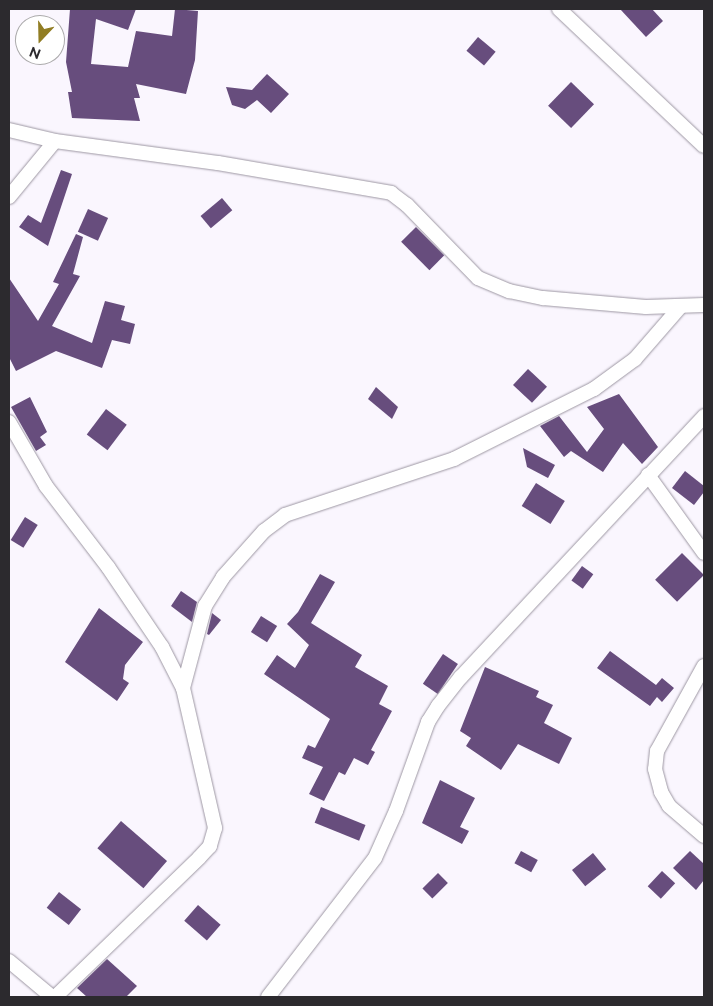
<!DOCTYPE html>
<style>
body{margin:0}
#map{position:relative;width:713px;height:1006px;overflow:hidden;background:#faf6fe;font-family:Raleway,sans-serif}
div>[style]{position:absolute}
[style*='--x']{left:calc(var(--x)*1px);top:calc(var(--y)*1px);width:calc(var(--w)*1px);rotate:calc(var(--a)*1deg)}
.building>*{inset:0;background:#674d7d;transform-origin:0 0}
.roads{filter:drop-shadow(0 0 1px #9d97a3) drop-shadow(0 0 1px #9d97a3)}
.minor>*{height:14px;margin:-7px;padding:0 7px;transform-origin:7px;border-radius:7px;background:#fff}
span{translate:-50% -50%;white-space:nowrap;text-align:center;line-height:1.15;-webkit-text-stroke:5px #fff;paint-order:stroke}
.frame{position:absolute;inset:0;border:10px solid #2c2a2e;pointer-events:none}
.north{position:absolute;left:15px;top:15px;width:50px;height:50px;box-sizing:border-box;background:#fff;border:1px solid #abaaab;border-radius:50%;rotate:201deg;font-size:14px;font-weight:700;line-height:20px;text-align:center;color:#2c2a2e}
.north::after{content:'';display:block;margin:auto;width:18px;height:22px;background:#917d23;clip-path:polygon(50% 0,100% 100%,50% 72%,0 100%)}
</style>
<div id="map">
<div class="building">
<i style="clip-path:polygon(70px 9px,136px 9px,128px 30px,96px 19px,91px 64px,128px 67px,136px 31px,172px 36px,175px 9px,198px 11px,195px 60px,186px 94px,136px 84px,140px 98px,134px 98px,140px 121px,72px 118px,68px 92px,72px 92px,66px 62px)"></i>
<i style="clip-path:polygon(620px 9px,652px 9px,663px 21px,646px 37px)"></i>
<i style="left:478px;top:37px;width:23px;height:18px;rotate:40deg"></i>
<i style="clip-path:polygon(267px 74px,289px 94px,271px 113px,257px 100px,245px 109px,232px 105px,226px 87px,252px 90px)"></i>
<i style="left:571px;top:82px;width:32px;height:33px;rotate:44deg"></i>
<i style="clip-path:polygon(61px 170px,72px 174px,48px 246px,19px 227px,28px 215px,41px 223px)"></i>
<i style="left:222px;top:198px;width:16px;height:28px;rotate:50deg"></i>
<i style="left:88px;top:209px;width:22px;height:25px;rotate:24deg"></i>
<i style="left:416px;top:227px;width:40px;height:21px;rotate:45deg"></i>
<i style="clip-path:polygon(76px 234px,83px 237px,73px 274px,80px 276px,52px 326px,92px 343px,105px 301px,125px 306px,121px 320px,135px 324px,130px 344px,112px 340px,102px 368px,56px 351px,16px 371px,9px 357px,9px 278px,38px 321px,59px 284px,53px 282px)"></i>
<i style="left:528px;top:369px;width:26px;height:22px;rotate:43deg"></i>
<i style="clip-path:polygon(376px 387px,398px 407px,392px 419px,368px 399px)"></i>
<i style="clip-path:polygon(619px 394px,658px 447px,642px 464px,623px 443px,603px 472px,571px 451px,564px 457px,540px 426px,559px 416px,587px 452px,604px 429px,587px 407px)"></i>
<i style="clip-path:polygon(30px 397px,47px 432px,40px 437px,46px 445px,36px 451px,11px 407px)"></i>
<i style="left:106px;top:409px;width:26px;height:32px;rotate:37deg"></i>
<i style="clip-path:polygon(523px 448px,555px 465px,548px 478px,527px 467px)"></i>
<i style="clip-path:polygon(685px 471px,704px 486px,704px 492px,694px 505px,672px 488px)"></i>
<i style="left:536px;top:483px;width:34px;height:27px;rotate:32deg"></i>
<i style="left:25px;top:517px;width:15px;height:27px;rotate:32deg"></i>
<i style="left:682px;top:553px;width:31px;height:38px;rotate:45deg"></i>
<i style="left:582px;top:566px;width:14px;height:18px;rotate:36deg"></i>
<i style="clip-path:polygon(320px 574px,335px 582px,311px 623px,362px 655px,355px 667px,388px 686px,379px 704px,392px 711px,371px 750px,375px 752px,368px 765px,354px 758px,345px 775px,339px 772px,324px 801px,309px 794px,323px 767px,302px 758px,308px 745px,315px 748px,330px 719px,264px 674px,277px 655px,295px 668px,309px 645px,287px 624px,298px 612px)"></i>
<i style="clip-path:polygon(181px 591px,197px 602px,192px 622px,171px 606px)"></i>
<i style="clip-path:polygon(99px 608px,143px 642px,125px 665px,123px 679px,129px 683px,117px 701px,65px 662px)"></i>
<i style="clip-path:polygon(212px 613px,221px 620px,209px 635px,207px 634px)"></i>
<i style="left:261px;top:616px;width:19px;height:19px;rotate:32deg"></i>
<i style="clip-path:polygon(610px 651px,656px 685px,662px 678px,674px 688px,662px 702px,657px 697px,650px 706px,597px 668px)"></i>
<i style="left:443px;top:654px;width:18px;height:36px;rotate:34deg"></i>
<i style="clip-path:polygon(485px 667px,539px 691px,536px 697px,553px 705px,544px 723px,572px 738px,559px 764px,518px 744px,501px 770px,466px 746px,471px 738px,460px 731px)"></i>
<i style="clip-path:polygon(440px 780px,475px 798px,460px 827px,469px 831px,462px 844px,422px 823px)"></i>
<i style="left:321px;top:807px;width:48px;height:17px;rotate:22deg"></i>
<i style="left:121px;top:821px;width:61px;height:36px;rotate:41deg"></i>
<i style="left:521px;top:851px;width:19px;height:14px;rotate:28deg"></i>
<i style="clip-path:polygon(690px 851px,704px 864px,704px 880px,696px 890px,673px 868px)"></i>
<i style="left:593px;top:853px;width:21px;height:27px;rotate:51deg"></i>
<i style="left:662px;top:871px;width:18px;height:21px;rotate:43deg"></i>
<i style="left:438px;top:873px;width:14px;height:22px;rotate:45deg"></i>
<i style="left:59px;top:892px;width:28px;height:20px;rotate:38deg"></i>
<i style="left:198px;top:905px;width:30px;height:21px;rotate:41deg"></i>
<i style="clip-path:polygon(107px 959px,137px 986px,126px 997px,87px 997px,77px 988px)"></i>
</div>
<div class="roads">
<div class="minor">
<i style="--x:559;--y:9;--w:199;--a:43.4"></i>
<i style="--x:9;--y:130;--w:47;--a:13.4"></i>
<i style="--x:55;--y:141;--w:164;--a:7.7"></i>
<i style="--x:218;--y:163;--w:176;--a:9.8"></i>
<i style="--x:391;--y:193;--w:20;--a:37"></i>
<i style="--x:407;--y:205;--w:102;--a:45.8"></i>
<i style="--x:478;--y:278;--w:34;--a:23"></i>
<i style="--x:509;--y:291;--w:35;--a:12"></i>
<i style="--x:543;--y:298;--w:103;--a:5"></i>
<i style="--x:646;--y:307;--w:58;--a:-2"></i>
<i style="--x:9;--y:197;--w:72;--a:-50.6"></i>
<i style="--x:9;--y:422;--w:74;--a:60"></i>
<i style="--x:46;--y:486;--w:102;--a:52.6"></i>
<i style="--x:108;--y:567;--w:97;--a:56"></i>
<i style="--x:162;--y:647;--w:46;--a:62.9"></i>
<i style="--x:183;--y:688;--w:144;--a:77.1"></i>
<i style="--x:215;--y:828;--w:19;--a:106"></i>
<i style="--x:210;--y:846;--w:16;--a:133"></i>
<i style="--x:199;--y:858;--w:200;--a:136"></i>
<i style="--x:648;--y:475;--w:96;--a:54.3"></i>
<i style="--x:704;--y:666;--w:97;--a:118.9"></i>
<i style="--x:657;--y:751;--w:18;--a:96"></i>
<i style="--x:655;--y:769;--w:24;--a:75"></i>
<i style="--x:661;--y:792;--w:16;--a:60"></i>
<i style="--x:669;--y:806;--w:46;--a:40.6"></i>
<i style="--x:183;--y:688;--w:85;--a:-75"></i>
<i style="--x:205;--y:606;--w:34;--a:-58"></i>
<i style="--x:223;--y:577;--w:62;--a:-48.3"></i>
<i style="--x:264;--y:531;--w:26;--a:-37"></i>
<i style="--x:285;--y:515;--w:178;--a:-18.3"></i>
<i style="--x:454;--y:459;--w:157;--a:-26.6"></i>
<i style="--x:594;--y:389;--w:51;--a:-36.2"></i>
<i style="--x:635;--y:359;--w:69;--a:-49.1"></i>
<i style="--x:9;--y:961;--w:56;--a:39.9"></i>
<i style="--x:268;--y:997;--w:175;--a:-52.4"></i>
<i style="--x:375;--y:858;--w:51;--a:-65.9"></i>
<i style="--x:396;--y:811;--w:95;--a:-70.2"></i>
<i style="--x:428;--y:722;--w:19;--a:-58"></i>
<i style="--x:438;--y:706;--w:37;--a:-52"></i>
<i style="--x:461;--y:677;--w:357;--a:-47"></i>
</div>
</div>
<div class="frame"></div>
<div class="north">N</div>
</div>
